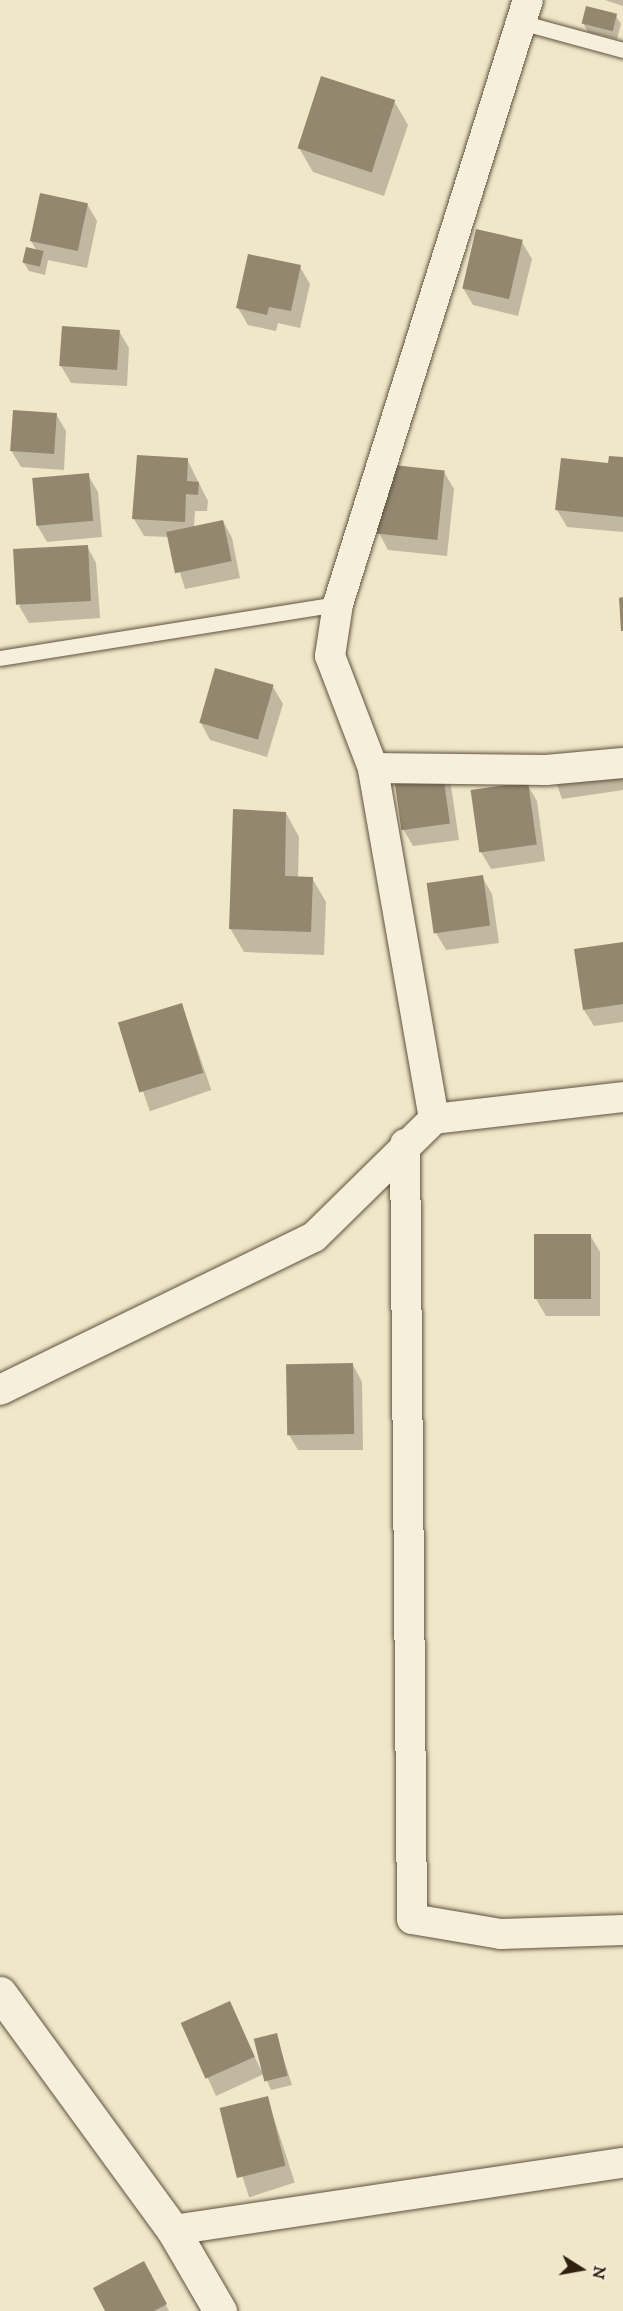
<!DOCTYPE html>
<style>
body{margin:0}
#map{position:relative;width:623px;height:2311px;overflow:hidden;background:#f0e7c9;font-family:"IM FELL DW Pica",serif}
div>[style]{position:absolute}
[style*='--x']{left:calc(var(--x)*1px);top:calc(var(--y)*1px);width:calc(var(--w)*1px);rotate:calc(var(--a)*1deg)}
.shadow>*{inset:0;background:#0003;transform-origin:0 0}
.building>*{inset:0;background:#938770;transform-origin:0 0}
.roads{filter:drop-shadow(0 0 2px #5f523e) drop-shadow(0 0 2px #5f523e)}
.service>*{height:15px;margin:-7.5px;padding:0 7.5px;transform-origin:7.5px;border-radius:7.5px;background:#f5efdc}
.minor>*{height:30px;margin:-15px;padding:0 15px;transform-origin:15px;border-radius:15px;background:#f5efdc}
.tertiary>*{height:33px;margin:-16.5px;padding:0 16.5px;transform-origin:16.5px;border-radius:16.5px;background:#f5efdc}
span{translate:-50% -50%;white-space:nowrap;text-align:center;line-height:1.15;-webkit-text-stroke:4.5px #f5efdc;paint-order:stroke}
.north{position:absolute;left:551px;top:2239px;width:60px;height:60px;-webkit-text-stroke:4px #f5efdc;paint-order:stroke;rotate:101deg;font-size:16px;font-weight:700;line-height:24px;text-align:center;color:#2f200f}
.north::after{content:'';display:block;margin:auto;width:21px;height:27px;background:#2f200f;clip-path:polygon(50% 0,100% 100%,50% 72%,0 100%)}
</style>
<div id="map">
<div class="shadow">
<i style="clip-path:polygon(623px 0,623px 6px,605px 0)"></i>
<i style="clip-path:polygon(616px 16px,621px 24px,617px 39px,588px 32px,583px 23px)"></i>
<i style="clip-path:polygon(394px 101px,408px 125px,384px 196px,313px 172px,299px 148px)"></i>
<i style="clip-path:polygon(87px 204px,97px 221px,87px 268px,48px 260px,45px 275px,29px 271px,24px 263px,37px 251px,31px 241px)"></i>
<i style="clip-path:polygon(522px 242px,532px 259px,518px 316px,473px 305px,463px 288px)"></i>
<i style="clip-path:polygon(300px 267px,310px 284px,300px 328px,278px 323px,276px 331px,248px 325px,238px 308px)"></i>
<i style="clip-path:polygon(119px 331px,129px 348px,127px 386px,71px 383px,61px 366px)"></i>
<i style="clip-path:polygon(56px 414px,66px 431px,64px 470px,21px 467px,11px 450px)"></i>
<i style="clip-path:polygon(187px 459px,208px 501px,207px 511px,195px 511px,194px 527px,223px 521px,232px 538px,240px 578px,185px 589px,169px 537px,144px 536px,134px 519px)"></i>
<i style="clip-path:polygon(623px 459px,623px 532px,567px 527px,557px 510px)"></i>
<i style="clip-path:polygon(444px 472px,454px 489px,447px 556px,388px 550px,379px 533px)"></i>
<i style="clip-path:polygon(88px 475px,98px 492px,102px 537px,47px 542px,37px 525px)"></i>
<i style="clip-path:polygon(87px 546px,96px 563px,100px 618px,29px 623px,19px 606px)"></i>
<i style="clip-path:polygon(273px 687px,283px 704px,267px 757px,210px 740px,201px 723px)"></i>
<i style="clip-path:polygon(623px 748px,623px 790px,562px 799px,548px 758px)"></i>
<i style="clip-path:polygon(442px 769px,451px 786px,459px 840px,413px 846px,403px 829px)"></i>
<i style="clip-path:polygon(527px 784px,537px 801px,545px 861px,491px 869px,481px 852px)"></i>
<i style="clip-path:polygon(286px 813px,299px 837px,298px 878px,312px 878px,326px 902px,324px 955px,244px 952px,230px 928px)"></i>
<i style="clip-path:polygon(482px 877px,492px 894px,499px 943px,446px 950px,436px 933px)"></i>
<i style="clip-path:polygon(623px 944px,623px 1022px,594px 1026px,584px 1010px)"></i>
<i style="left:182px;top:1005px;width:90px;height:65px;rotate:71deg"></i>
<i style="clip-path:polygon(590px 1235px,600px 1252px,600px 1316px,546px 1316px,536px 1299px)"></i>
<i style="clip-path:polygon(353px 1365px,362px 1382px,363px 1450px,298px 1450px,288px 1433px)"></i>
<i style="clip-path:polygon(229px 2003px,261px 2070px,276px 2035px,292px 2085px,271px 2090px,264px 2074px,216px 2096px,183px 2024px)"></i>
<i style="left:267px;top:2097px;width:90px;height:48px;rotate:72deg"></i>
<i style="clip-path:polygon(153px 2280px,169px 2311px,107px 2311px)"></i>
</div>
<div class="building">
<i style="left:586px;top:6px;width:32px;height:18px;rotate:14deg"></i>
<i style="left:321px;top:76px;width:78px;height:76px;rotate:18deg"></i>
<i style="left:40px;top:193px;width:49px;height:49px;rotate:12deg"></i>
<i style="left:476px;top:229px;width:48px;height:61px;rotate:13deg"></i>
<i style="left:26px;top:247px;width:18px;height:16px;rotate:13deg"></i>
<i style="clip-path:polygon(248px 254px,301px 265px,291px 311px,269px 307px,267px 315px,236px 308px)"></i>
<i style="left:62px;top:326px;width:58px;height:40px;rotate:4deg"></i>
<i style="left:13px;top:410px;width:44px;height:41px;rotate:4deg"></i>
<i style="clip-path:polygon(137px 455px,188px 458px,187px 481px,199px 482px,198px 495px,186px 494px,185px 522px,132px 519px)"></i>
<i style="clip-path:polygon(609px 456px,623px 457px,623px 517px,555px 510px,561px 458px,608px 463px)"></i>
<i style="left:384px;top:464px;width:61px;height:70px;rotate:6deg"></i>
<i style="left:89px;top:473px;width:48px;height:57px;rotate:85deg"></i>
<i style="left:223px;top:520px;width:42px;height:58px;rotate:78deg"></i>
<i style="left:88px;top:545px;width:56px;height:75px;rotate:87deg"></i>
<i style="clip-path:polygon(623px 597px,623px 631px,621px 631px,619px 598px)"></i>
<i style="left:215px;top:668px;width:61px;height:57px;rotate:16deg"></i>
<i style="left:442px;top:767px;width:57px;height:49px;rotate:82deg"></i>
<i style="left:528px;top:782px;width:63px;height:58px;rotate:82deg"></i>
<i style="clip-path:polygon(233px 809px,286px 812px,285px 876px,313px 877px,311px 932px,229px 929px)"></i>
<i style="left:483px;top:875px;width:51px;height:57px;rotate:82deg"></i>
<i style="clip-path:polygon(623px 942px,623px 1004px,583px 1010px,574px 949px)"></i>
<i style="left:182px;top:1003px;width:73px;height:67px;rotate:73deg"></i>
<i style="left:534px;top:1234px;width:57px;height:65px"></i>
<i style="left:353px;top:1363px;width:71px;height:67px;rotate:89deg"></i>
<i style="left:230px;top:2001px;width:61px;height:54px;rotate:66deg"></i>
<i style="left:277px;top:2033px;width:44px;height:24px;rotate:76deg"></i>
<i style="left:268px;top:2096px;width:72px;height:50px;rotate:76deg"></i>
<i style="clip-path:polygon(144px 2261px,167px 2304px,154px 2311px,105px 2311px,93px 2288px)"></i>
</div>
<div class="roads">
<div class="service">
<i style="--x:520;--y:22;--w:107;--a:15.2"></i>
<i style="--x:0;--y:658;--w:342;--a:-9.1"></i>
</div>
<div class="minor">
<i style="--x:373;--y:768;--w:173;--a:0.7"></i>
<i style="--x:546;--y:770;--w:77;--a:-5.2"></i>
<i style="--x:434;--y:1119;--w:190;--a:-6.6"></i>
<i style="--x:405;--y:1144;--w:775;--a:89.48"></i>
<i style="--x:412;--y:1919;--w:90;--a:9.6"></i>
<i style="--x:501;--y:1934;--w:122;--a:-1.9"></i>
<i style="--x:0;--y:1390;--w:349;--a:-26"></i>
<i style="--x:314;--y:1237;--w:168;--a:-44.5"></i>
<i style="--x:434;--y:1119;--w:356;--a:-99.9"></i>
<i style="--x:373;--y:768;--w:120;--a:-111"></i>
<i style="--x:330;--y:656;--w:53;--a:-81.3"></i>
<i style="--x:338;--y:604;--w:633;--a:-72.54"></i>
<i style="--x:173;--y:2230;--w:455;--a:-8.5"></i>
</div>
<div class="tertiary">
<i style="--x:0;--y:1993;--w:293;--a:53.9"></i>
<i style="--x:173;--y:2230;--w:94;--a:59.9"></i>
</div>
</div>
<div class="north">N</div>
</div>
